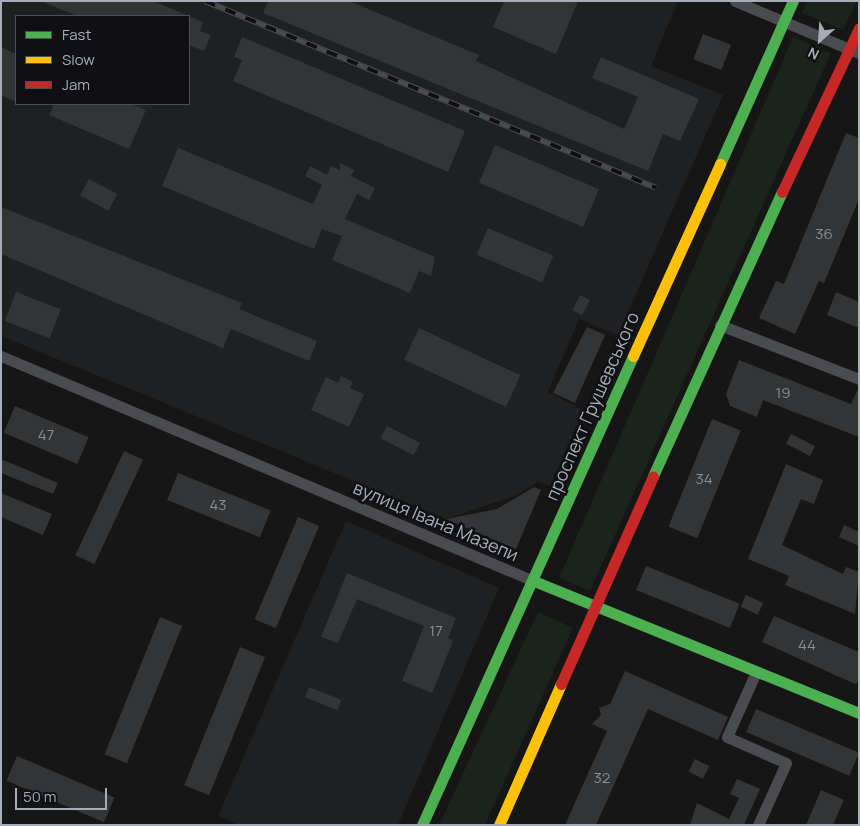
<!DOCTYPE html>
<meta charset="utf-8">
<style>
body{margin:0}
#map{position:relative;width:860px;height:826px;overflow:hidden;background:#161616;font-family:Manrope,sans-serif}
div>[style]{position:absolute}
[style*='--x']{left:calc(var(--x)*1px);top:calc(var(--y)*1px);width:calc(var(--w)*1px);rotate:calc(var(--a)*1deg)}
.built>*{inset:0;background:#1f2022}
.green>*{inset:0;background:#1b231c}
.building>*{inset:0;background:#333435;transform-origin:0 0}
.street>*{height:11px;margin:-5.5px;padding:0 5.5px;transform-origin:5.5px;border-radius:5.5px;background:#494b4f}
.fast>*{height:11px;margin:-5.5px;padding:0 5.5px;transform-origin:5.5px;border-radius:5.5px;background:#4caf50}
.slow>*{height:11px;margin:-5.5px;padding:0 5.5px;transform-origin:5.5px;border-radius:5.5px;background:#ffc107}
.jam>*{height:11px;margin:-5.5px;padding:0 5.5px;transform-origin:5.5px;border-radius:5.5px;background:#c62828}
.rail>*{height:5.5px;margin-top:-2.75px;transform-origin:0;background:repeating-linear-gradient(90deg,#101012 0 11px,#494b4e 0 22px);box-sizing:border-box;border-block:1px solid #494b4e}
span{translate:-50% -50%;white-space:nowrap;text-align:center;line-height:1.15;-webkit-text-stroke:4.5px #101012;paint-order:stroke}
.number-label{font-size:15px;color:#898e97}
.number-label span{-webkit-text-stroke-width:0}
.street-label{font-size:18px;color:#a6acb8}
.frame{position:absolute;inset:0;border:2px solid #a6acb8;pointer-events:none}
.legend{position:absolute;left:15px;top:15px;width:175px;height:90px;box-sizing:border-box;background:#101012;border:1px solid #4c4e54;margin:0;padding:6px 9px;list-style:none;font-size:15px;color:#a6acb8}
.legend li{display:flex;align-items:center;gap:10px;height:25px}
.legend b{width:25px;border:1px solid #4c4e54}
.north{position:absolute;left:795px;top:15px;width:50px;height:50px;-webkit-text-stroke:4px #101012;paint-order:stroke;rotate:206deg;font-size:14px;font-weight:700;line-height:20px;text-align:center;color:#a6acb8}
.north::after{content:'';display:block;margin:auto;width:18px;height:22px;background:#a6acb8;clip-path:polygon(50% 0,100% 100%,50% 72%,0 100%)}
.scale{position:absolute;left:15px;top:788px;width:92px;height:22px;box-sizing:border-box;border:2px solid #a6acb8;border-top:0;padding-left:6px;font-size:15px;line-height:18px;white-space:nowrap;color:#a6acb8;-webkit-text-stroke:4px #101012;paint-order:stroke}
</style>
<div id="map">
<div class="built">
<i style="clip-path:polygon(evenodd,1px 1px,678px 1px,651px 66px,723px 95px,618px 335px,579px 319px,548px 392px,583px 410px,550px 486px,538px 482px,514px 496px,446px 519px,1px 336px,1px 1px,16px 16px,189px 16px,189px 104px,16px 104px,16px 16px)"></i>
<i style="clip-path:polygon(346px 521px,499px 588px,398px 825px,238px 825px,218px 816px)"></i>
</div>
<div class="green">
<i style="clip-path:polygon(807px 1px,857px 1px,843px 30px,802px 13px)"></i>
<i style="clip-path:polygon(793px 37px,831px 53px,590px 591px,559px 578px)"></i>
<i style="clip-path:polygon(538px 612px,573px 628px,485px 825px,439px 825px)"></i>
</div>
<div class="building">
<i style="clip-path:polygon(41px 1px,153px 1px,203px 22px,200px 31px,211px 35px,204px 51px,189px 45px,189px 16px,77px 16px)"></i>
<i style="clip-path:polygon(268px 1px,349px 1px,479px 55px,476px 61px,624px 129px,638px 97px,592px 78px,601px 57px,699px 99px,680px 141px,663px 134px,648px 171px,263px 13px)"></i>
<i style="clip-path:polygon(504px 1px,578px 1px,556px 54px,493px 27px)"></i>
<i style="left:703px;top:34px;width:30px;height:27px;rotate:21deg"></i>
<i style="clip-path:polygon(242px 37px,465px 131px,448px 172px,233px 81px,242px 60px,234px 57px)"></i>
<i style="clip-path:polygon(1px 47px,16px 54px,16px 102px,1px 95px)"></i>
<i style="clip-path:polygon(54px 104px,131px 104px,146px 110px,129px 149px,49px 115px)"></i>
<i style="clip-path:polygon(846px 133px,859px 138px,859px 199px,824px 283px,819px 281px,795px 334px,759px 318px,776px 281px,784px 284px)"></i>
<i style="left:495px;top:145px;width:113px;height:41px;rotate:23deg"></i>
<i style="clip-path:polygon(178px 148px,313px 204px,322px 185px,305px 176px,310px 166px,327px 175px,331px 166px,340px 170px,340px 163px,354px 170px,351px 176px,375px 188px,369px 200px,357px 194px,345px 219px,435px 257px,431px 276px,419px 271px,410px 293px,332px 260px,342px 236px,322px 229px,314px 249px,162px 186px)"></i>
<i style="left:89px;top:179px;width:32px;height:19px;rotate:28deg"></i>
<i style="clip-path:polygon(1px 207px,242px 303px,239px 309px,317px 341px,309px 361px,231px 329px,223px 348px,1px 254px)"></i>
<i style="left:488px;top:228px;width:71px;height:29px;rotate:23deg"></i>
<i style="left:16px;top:292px;width:48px;height:31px;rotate:21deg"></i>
<i style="clip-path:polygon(836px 292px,859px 302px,859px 328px,827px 315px)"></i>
<i style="left:580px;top:295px;width:11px;height:17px;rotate:27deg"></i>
<i style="clip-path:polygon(587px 327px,605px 335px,575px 403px,553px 393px)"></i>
<i style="left:419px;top:328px;width:112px;height:35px;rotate:25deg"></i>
<i style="clip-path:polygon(739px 360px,851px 404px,859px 387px,859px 437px,763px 400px,757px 417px,730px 406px,726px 394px)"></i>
<i style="clip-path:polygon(341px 376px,353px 382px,350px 388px,364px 394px,349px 427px,311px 410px,326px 377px,338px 383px)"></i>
<i style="left:15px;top:406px;width:80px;height:29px;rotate:23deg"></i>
<i style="left:712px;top:419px;width:31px;height:116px;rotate:22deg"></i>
<i style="left:387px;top:426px;width:37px;height:14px;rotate:27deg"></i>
<i style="left:791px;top:434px;width:27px;height:11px;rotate:27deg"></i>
<i style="left:124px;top:451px;width:21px;height:115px;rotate:25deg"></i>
<i style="clip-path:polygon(1px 459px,58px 483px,53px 494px,1px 473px)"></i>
<i style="clip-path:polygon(786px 464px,823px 480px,814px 504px,801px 499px,782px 545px,843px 574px,846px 567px,859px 572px,855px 614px,785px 585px,789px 576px,748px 559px)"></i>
<i style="left:178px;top:473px;width:100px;height:29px;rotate:22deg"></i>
<i style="clip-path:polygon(534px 487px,541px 490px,516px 549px,446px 519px,497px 509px)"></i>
<i style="clip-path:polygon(1px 493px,52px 514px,43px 535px,1px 517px)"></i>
<i style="left:298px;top:517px;width:23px;height:111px;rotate:23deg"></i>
<i style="clip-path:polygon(844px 525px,859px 532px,859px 546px,839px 537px)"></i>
<i style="left:646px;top:566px;width:101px;height:26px;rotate:22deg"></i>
<i style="clip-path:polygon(347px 573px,456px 618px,448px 638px,453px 641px,432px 693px,402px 681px,424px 626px,357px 599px,338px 643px,321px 637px)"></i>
<i style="left:746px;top:595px;width:19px;height:13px;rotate:25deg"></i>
<i style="clip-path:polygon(774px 616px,859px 652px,859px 681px,855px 684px,762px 642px)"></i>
<i style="left:160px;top:617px;width:24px;height:148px;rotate:22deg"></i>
<i style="left:240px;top:647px;width:27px;height:149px;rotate:22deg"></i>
<i style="clip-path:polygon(625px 671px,728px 717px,718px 740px,648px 709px,596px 825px,565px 825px,607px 731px,592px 724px,601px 715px,599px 708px,610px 704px)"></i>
<i style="left:309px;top:687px;width:35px;height:11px;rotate:22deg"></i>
<i style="left:756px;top:709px;width:112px;height:25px;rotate:23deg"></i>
<i style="left:17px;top:756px;width:106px;height:27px;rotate:23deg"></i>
<i style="left:695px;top:759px;width:16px;height:14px;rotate:27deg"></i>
<i style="clip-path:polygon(737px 779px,760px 789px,744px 825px,690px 825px,697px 803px,729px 819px,739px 798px,730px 794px)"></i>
<i style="clip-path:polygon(821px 790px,844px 800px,833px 825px,806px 825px)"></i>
</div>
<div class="street">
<i style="--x:735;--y:1;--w:134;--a:22.8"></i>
<i style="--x:720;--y:325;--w:149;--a:21.2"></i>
<i style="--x:1;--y:356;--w:579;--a:22.89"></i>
<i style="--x:756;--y:672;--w:71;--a:114"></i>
<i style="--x:727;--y:737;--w:64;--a:23.8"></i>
<i style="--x:786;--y:763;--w:68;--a:114.3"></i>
</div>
<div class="fast">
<i style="--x:720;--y:164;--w:179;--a:-65.9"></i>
<i style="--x:653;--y:476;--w:312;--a:-65.6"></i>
<i style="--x:534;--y:581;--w:351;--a:22.1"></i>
<i style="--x:422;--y:825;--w:514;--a:-65.78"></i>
</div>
<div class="slow">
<i style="--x:633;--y:356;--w:211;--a:-65.6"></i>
<i style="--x:499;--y:825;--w:154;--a:-66.3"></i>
</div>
<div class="jam">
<i style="--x:782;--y:192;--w:181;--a:-64.8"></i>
<i style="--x:561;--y:684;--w:227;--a:-66.1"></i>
</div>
<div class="rail">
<i style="--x:205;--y:1;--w:488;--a:22.5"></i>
</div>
<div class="number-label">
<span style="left:824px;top:234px">36</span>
<span style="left:783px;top:393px">19</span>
<span style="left:46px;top:435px">47</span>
<span style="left:704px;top:479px">34</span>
<span style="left:218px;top:505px">43</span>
<span style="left:436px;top:631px">17</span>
<span style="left:807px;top:645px">44</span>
<span style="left:602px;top:778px">32</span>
</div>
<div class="street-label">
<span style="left:592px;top:406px;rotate:-66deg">проспект Грушевського</span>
<span style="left:436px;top:521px;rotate:23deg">вулиця Івана Мазепи</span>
</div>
<div class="frame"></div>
<ul class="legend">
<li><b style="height:6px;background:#4caf50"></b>Fast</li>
<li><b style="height:6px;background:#ffc107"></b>Slow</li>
<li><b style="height:6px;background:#c62828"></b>Jam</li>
</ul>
<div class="north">N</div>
<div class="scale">50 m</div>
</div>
